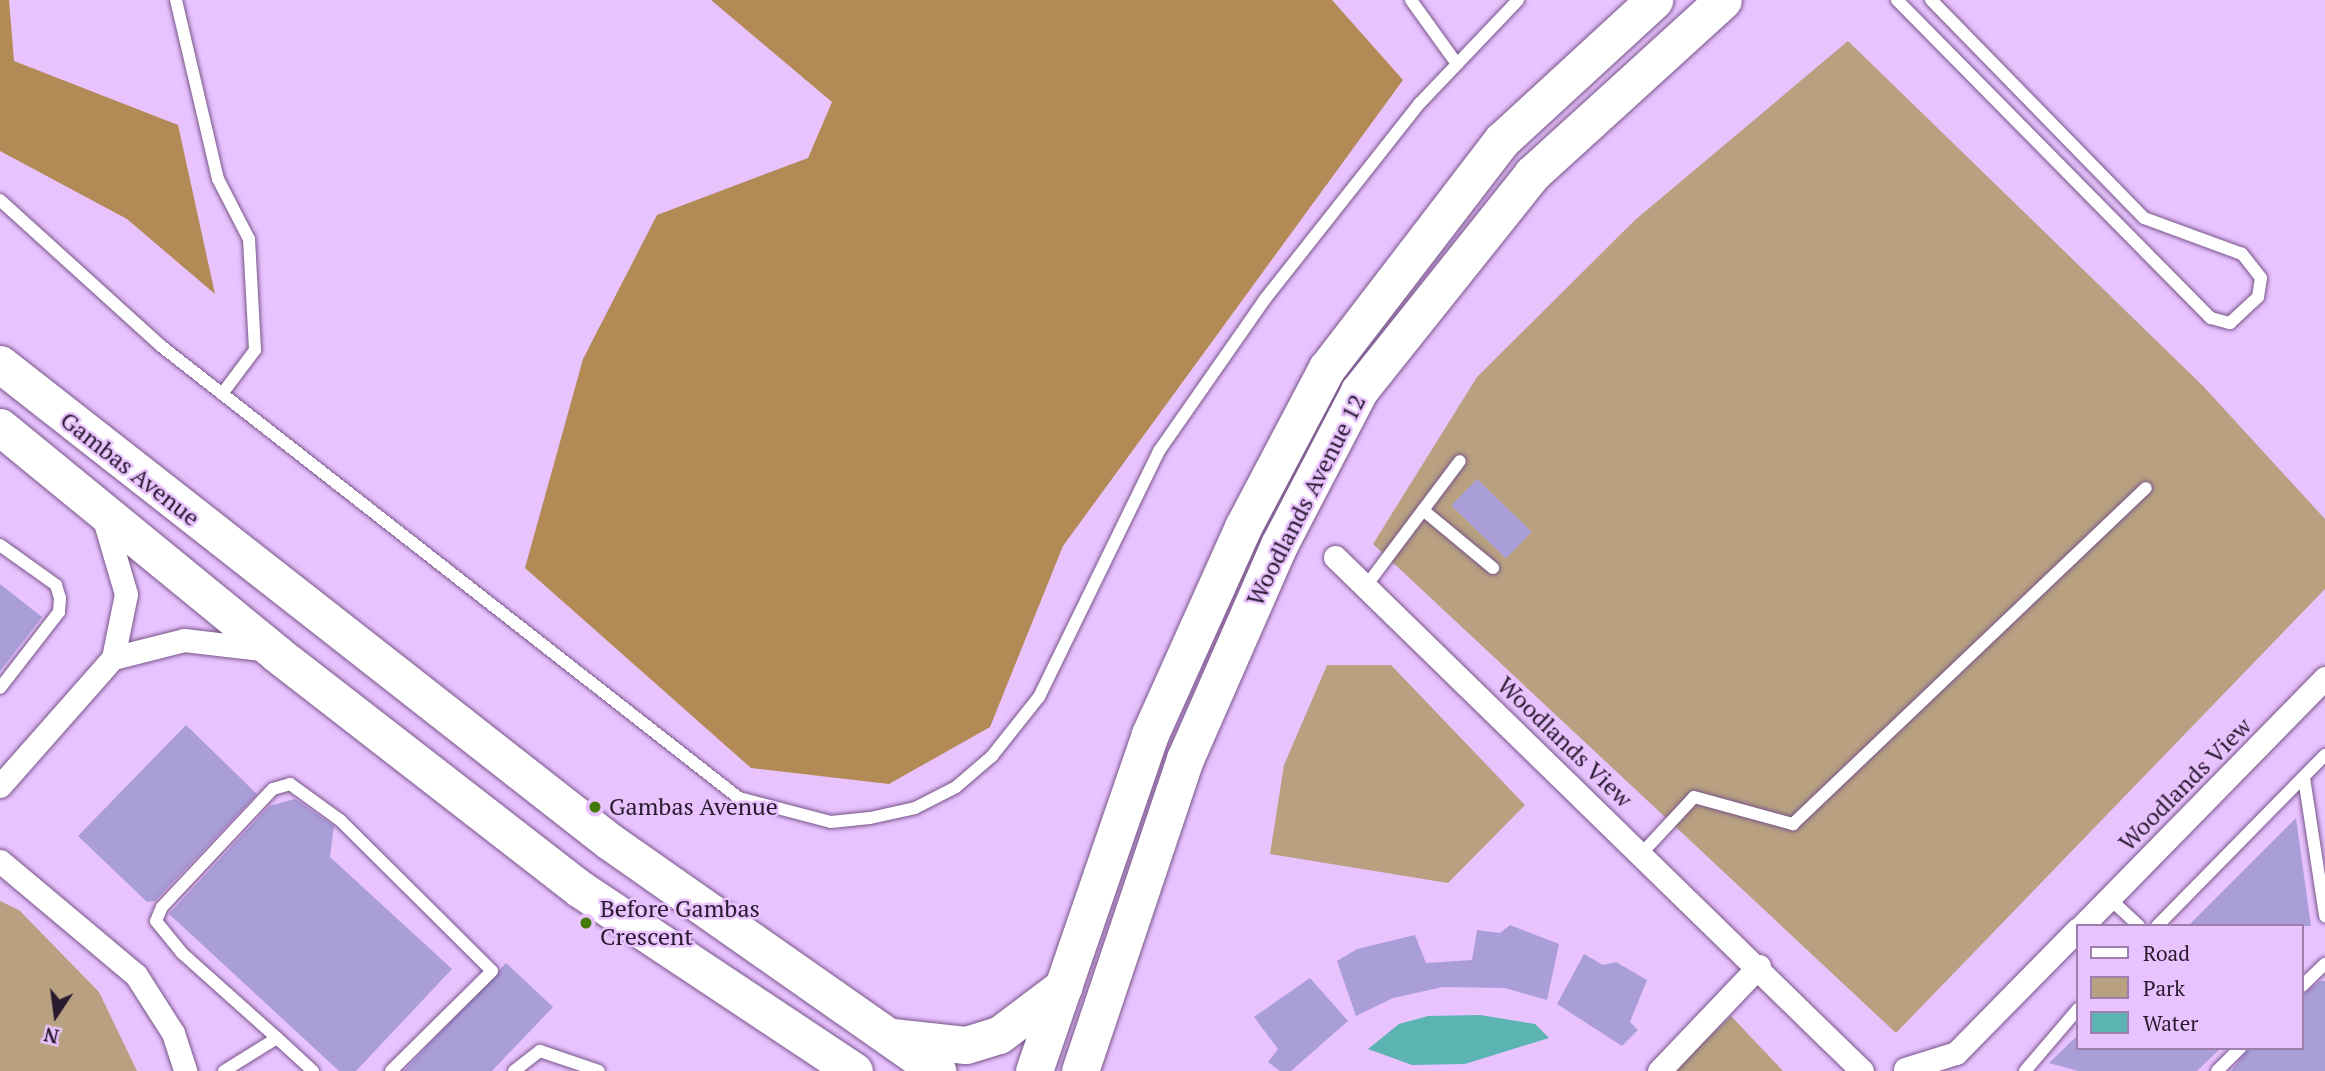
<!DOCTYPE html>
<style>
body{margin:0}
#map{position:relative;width:2325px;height:1071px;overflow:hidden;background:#e9c3fe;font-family:"PT Serif",serif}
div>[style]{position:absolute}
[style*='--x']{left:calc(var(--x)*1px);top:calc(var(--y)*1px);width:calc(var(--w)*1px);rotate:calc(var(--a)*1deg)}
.green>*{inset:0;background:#b8a081}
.forest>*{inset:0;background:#b28a55}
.water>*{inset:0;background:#5bb4b2}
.building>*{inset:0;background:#aa9ed9;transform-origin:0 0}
.roads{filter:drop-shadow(0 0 2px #775589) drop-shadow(0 0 2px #775589)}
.service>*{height:12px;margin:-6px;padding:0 6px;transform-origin:6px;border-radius:6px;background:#fff}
.minor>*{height:23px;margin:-11.5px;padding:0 11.5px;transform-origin:11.5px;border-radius:11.5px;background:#fff}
.primary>*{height:37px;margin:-18.5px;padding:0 18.5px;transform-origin:18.5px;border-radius:18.5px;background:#fff}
.dots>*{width:19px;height:19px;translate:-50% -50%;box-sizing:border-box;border:4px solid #e9c3fe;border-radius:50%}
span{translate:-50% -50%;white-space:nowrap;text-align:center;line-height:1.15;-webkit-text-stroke:5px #e9c3fe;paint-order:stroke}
.street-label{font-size:24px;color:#291a30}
.poi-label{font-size:24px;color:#291a30}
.left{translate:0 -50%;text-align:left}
.legend{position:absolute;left:2076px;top:924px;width:228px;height:126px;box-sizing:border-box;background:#e9c3fe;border:2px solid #9c7fac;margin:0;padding:9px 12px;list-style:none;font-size:21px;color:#291a30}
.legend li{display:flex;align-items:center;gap:14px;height:35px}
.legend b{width:35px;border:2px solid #9c7fac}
.north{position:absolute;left:21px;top:980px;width:70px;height:70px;-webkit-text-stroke:5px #e9c3fe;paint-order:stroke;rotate:193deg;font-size:19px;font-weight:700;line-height:28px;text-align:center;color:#291a30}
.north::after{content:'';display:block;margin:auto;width:24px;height:32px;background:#291a30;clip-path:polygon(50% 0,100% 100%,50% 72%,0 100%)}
</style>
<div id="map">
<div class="green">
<i style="clip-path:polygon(1848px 41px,2203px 386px,2325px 519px,2325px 589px,1896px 1033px,1373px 544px,1477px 377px,1635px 220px)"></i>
<i style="clip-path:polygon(1327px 665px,1391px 665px,1525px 805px,1448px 883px,1270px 854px,1284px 765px)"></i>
<i style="clip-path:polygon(0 901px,19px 910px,99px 992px,137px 1071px,0 1071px)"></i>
<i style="clip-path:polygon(1731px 1016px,1783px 1071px,1673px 1071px)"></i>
</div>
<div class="forest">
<i style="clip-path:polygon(0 0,9px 0,14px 61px,178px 125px,215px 294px,127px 219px,0 151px)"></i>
<i style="clip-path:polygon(711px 0,1332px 0,1403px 80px,1063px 546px,990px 727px,889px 784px,751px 768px,525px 568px,583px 359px,657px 215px,808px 158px,832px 102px)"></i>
</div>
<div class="water">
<i style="clip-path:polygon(1480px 1015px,1535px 1024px,1549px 1038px,1465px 1064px,1412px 1065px,1368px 1049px,1399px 1024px,1428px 1016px)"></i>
</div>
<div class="building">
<i style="left:1477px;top:479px;width:76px;height:37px;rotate:44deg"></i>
<i style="clip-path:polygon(0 584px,42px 617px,0 671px)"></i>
<i style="clip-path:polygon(186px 725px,257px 794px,155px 901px,147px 902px,78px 836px)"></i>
<i style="clip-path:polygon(295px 799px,334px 826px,330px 857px,452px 969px,356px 1071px,339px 1071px,169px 914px,269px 806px)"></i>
<i style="clip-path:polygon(2296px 818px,2311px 926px,2188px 926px)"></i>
<i style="clip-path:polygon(1510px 925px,1559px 944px,1547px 1000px,1505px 988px,1443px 987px,1393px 998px,1356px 1016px,1337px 961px,1357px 949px,1415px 935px,1426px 963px,1472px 960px,1477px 930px,1500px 933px)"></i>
<i style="clip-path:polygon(1584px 954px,1603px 965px,1616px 962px,1647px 980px,1630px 1022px,1638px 1030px,1622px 1046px,1557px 1004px)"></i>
<i style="clip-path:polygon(506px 963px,553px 1007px,492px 1071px,404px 1071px)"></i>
<i style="clip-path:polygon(1310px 978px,1348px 1021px,1291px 1071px,1280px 1071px,1268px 1062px,1278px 1049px,1254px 1017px)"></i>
<i style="clip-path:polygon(2320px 981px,2325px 981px,2325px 1071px,2231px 1071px,2249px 1048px,2302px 1048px,2302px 995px)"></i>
<i style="clip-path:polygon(2078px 1035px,2078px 1048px,2221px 1048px,2197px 1071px,2078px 1071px,2049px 1063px)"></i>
</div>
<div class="roads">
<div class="service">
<i style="--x:176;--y:0;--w:184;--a:76.8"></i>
<i style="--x:218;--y:179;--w:68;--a:62.7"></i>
<i style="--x:249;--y:239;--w:111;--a:86.9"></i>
<i style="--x:255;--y:350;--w:55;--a:126.9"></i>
<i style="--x:1411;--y:0;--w:79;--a:54.3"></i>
<i style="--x:1897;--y:0;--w:447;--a:45.4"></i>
<i style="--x:2211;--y:318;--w:20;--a:15"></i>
<i style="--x:2230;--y:323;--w:38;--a:-43"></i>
<i style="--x:2258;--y:297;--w:19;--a:-81"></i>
<i style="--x:2261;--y:278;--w:31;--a:-128"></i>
<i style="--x:2242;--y:254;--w:104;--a:-159.8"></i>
<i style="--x:2144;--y:218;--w:305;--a:-134.3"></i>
<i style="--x:0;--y:200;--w:217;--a:42.2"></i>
<i style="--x:161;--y:346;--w:734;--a:38.03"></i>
<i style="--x:739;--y:798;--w:95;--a:14.6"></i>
<i style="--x:831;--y:822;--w:39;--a:-6"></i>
<i style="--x:870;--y:818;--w:46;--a:-12.5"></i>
<i style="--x:915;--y:808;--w:46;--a:-27.1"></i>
<i style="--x:956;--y:787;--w:48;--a:-40.7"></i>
<i style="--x:992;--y:756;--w:75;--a:-51.5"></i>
<i style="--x:1039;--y:697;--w:274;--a:-64"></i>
<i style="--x:1159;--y:451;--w:185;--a:-55.1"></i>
<i style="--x:1265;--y:299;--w:250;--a:-51.7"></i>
<i style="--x:1420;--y:103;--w:142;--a:-46.4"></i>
<i style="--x:1423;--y:510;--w:91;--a:39.6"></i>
<i style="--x:0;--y:545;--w:69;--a:35.5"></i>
<i style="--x:56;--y:585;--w:14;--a:73"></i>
<i style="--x:60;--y:598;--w:14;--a:94"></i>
<i style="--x:59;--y:612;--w:96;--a:127.8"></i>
<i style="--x:1366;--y:586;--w:156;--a:-53.1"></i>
<i style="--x:2304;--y:778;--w:140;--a:81.3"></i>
<i style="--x:1642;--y:853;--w:76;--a:-47.1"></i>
<i style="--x:1694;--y:797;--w:103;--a:15.3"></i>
<i style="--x:1793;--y:824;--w:487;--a:-43.6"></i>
<i style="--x:2109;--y:898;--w:41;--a:43"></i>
<i style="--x:2157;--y:926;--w:240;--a:-45.5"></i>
<i style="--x:2302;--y:986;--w:32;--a:-44"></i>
<i style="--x:277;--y:1038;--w:127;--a:-138.2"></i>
<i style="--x:182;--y:953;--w:41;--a:-129.1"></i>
<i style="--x:156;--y:921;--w:15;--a:-67"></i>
<i style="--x:162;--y:907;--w:162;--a:-46.8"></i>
<i style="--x:273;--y:789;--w:18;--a:-16"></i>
<i style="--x:290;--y:784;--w:62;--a:35.8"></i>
<i style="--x:340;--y:820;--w:214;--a:44.8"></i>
<i style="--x:492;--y:971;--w:142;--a:135.3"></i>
<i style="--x:224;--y:1071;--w:62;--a:-31.9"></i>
<i style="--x:277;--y:1038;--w:49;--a:42.5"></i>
<i style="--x:514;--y:1071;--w:33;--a:-38"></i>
<i style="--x:540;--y:1051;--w:62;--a:18.7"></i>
<i style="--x:2025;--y:1071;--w:82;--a:-49.5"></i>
<i style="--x:2217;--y:1071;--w:33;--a:-45"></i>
</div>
<div class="minor">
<i style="--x:1335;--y:557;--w:736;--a:44.28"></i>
<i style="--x:113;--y:658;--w:73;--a:-14.2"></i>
<i style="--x:184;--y:640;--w:78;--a:6.7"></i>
<i style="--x:0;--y:786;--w:171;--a:-48.6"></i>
<i style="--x:113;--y:658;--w:65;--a:-78.5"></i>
<i style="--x:126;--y:594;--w:81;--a:-106.4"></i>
<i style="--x:0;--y:861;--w:177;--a:40"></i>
<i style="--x:136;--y:975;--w:69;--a:57.5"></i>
<i style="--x:173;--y:1033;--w:40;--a:72"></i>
<i style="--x:2082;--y:926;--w:347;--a:-45.6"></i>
<i style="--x:1905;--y:1069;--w:53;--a:-17.4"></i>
<i style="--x:1956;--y:1053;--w:174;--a:-45.5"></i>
<i style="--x:1659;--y:1071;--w:145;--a:-46.4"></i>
</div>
<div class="primary">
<i style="--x:0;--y:364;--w:774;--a:38.07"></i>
<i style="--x:609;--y:841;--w:401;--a:35"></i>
<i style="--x:0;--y:427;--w:358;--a:39.3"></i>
<i style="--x:277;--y:654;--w:383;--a:37.8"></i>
<i style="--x:580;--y:889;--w:329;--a:33.6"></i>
<i style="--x:892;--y:1037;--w:74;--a:6.2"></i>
<i style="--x:966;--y:1045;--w:34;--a:-17"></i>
<i style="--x:999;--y:1035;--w:81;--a:-37"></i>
<i style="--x:1034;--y:1071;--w:356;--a:-71"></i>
<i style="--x:1150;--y:734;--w:227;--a:-65.8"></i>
<i style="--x:1243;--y:527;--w:180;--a:-62.2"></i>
<i style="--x:1327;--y:368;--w:287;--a:-52.5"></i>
<i style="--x:1502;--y:140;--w:207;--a:-42.6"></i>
<i style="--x:1080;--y:1071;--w:329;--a:-71.4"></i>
<i style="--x:1185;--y:759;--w:234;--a:-66.3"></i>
<i style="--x:1279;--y:545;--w:174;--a:-62.5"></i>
<i style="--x:1359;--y:391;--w:278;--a:-51.4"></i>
<i style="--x:1532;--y:174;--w:258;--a:-42.3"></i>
</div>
</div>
<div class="dots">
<i style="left:595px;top:807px;background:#437908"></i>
<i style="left:586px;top:923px;background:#437908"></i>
</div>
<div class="street-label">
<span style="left:130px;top:469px;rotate:38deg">Gambas Avenue</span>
<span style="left:1306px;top:500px;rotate:-63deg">Woodlands Avenue 12</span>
<span style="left:1565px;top:742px;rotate:44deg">Woodlands View</span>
<span style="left:2185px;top:784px;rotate:-45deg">Woodlands View</span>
</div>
<div class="poi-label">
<span class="left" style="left:609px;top:807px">Gambas Avenue</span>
<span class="left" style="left:600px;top:923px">Before Gambas<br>Crescent</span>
</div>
<ul class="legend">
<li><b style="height:9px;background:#fff"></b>Road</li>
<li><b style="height:19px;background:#b8a081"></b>Park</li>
<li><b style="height:19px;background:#5bb4b2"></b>Water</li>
</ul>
<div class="north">N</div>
</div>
